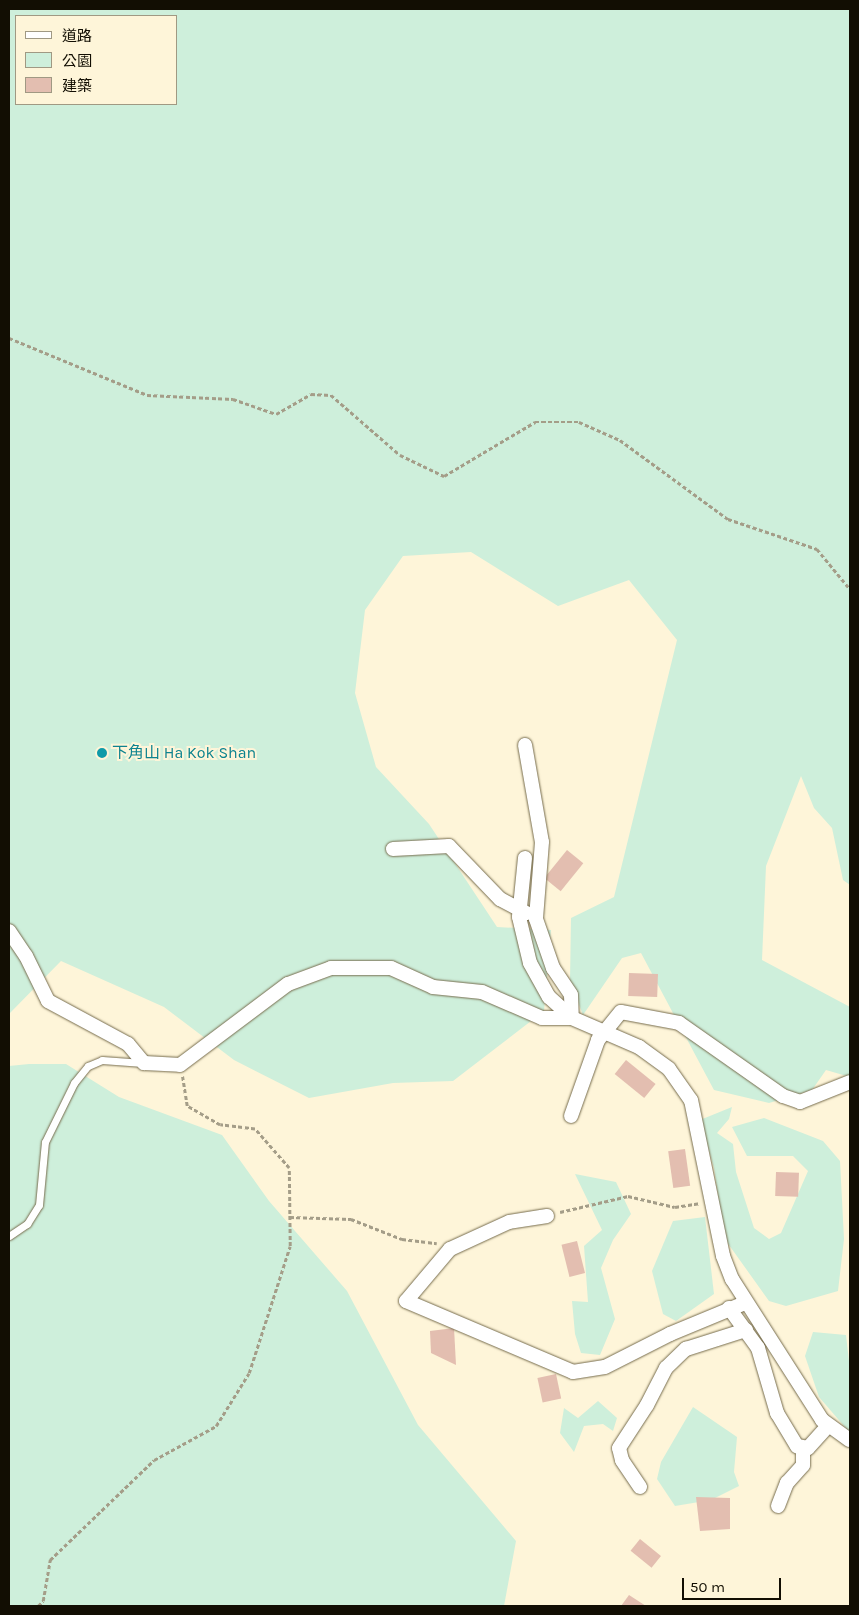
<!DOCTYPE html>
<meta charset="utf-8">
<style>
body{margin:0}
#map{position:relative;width:859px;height:1615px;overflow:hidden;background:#fef5d9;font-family:Karla,"Noto Sans TC",sans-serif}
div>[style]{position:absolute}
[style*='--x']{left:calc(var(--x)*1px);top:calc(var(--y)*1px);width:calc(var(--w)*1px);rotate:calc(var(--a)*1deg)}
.green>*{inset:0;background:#ceefdb}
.building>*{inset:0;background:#e3beb0;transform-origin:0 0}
.path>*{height:2.5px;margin-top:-1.25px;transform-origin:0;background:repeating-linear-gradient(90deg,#a49d88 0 4px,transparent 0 6.5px)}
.roads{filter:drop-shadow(0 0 1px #766c4d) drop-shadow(0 0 1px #766c4d)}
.service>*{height:7px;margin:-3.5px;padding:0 3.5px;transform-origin:3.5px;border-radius:3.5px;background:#fff}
.minor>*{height:14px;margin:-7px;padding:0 7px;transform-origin:7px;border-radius:7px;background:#fff}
.dots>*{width:14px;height:14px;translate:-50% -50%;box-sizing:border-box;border:2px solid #fef5d9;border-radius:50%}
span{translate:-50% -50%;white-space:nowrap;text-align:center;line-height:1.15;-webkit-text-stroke:4px #fef5d9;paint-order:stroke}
.culture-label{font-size:16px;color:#0d838f}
.left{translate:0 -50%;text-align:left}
.frame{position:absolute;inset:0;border:10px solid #120e03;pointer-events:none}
.legend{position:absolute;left:15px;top:15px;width:162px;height:90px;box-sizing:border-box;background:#fef5d9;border:1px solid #a09983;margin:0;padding:6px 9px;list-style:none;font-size:15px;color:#120e03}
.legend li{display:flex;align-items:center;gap:10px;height:25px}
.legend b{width:25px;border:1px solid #a09983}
.scale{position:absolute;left:682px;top:1578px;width:99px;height:22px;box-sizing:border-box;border:2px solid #120e03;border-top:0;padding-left:6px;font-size:15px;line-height:18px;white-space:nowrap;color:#120e03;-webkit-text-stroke:4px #fef5d9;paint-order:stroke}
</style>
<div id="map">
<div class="green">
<i style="clip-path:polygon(evenodd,9px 9px,850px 9px,850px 885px,843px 880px,832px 828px,814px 808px,801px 776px,766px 866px,762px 960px,850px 1007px,850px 1077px,826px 1070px,812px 1090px,769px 1103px,714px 1090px,641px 953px,622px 958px,583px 1015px,570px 981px,571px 918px,614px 897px,677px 640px,629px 580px,558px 606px,471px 552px,403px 556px,365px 610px,355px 693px,376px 767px,429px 824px,497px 927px,551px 930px,544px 1011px,453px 1081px,393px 1083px,309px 1098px,234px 1060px,164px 1007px,61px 961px,9px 1014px,9px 9px,16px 16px,176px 16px,176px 104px,16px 104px,16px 16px)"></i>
<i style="clip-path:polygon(29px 1064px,66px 1064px,119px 1097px,222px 1135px,269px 1201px,347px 1291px,418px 1425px,516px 1541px,504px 1606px,9px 1606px,9px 1066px)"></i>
<i style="clip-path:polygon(732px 1107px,729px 1119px,717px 1133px,733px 1144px,736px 1172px,754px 1228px,769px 1239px,781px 1233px,808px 1171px,793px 1156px,747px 1156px,732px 1127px,764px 1118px,823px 1141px,840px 1161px,844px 1239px,838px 1291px,786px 1306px,769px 1301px,724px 1238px,714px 1168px,700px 1120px)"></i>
<i style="clip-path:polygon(575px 1174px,616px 1182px,631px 1214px,613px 1240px,601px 1268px,615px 1319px,600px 1355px,581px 1353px,575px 1334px,572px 1301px,588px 1302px,584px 1246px,602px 1230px)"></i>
<i style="clip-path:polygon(705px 1217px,714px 1294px,676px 1321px,663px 1314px,652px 1271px,673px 1221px)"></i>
<i style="clip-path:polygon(813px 1332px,846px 1335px,850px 1370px,850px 1433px,819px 1397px,805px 1356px)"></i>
<i style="clip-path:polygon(598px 1401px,617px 1418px,613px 1431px,603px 1424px,584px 1426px,574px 1452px,560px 1433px,564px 1408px,578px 1418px)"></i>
<i style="clip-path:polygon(693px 1407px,737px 1437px,734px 1472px,739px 1486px,711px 1500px,675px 1506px,657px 1479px,661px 1462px)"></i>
</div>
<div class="building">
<i style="left:567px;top:850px;width:21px;height:36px;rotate:39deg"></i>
<i style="left:629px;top:973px;width:29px;height:23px;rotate:2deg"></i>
<i style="left:626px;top:1060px;width:38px;height:18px;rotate:39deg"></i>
<i style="left:685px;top:1149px;width:37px;height:17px;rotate:82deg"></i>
<i style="left:776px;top:1172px;width:23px;height:24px;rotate:2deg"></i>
<i style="left:577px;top:1241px;width:33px;height:16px;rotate:76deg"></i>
<i style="clip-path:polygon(454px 1328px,456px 1365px,431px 1353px,430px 1331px)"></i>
<i style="left:556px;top:1374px;width:25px;height:19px;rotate:78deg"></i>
<i style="clip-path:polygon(696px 1497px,730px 1498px,730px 1529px,700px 1531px)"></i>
<i style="left:640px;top:1539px;width:27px;height:15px;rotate:39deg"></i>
<i style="clip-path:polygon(629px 1595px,646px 1606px,621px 1606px)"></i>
</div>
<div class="path">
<i style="--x:9;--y:338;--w:149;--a:22.4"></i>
<i style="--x:147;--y:395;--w:86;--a:2.7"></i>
<i style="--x:233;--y:399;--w:46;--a:19.2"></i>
<i style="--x:276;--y:414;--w:40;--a:-29.7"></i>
<i style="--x:311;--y:394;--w:20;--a:3"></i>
<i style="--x:331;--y:395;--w:91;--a:41"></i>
<i style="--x:400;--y:455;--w:49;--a:25.5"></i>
<i style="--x:444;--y:476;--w:106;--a:-30.7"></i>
<i style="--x:535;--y:422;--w:44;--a:0"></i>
<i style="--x:579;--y:422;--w:45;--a:23.7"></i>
<i style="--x:620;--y:440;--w:134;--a:36.2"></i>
<i style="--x:728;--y:519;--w:94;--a:18.6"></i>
<i style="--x:817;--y:549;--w:52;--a:50.5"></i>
<i style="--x:560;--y:1212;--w:70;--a:-13.2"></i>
<i style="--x:628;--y:1196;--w:48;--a:13.2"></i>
<i style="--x:675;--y:1207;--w:26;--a:-9"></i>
<i style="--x:290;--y:1217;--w:61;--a:1.9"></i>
<i style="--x:351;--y:1219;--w:55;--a:21.4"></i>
<i style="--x:402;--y:1239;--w:35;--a:7"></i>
<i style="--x:38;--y:1606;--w:7;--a:-45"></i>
<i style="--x:43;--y:1601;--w:42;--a:-80.3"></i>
<i style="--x:50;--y:1560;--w:144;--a:-43.9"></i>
<i style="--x:154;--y:1460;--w:71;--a:-28.7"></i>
<i style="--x:216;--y:1426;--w:62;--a:-58.1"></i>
<i style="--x:249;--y:1373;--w:133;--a:-72.1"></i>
<i style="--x:290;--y:1246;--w:78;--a:-90.7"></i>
<i style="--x:289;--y:1168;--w:52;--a:-131.1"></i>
<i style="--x:255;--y:1129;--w:35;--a:-173"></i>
<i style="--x:220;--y:1125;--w:38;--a:-150"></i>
<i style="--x:187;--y:1106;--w:30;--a:-99"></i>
</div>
<div class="roads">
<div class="service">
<i style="--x:9;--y:1236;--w:22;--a:-34"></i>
<i style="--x:27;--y:1224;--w:22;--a:-58"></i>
<i style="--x:39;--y:1205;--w:63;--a:-84.6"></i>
<i style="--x:45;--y:1142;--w:66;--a:-63.8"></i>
<i style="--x:74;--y:1083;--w:22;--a:-51"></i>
<i style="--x:88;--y:1066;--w:15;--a:-23"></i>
<i style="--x:102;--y:1060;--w:41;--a:4.2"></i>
</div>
<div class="minor">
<i style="--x:525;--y:745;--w:98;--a:80.1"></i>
<i style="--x:542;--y:842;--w:77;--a:94.5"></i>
<i style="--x:536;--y:919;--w:52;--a:70.9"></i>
<i style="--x:553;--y:968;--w:32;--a:56"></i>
<i style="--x:571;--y:995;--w:23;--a:88"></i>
<i style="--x:393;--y:849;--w:56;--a:-3.1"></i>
<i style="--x:449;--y:846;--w:74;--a:46.1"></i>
<i style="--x:500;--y:899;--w:30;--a:28"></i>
<i style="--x:525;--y:858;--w:59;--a:95.8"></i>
<i style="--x:519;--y:917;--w:47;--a:76.6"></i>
<i style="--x:530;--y:963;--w:39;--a:61"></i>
<i style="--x:549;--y:997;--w:31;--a:42"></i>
<i style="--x:9;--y:931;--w:30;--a:56"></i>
<i style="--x:26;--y:956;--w:50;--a:63.9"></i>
<i style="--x:48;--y:1001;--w:91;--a:28.3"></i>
<i style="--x:128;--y:1044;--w:25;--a:50"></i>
<i style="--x:144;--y:1063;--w:36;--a:3"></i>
<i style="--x:180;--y:1065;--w:135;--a:-36.9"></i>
<i style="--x:288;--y:984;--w:46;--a:-20.4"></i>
<i style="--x:331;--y:968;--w:60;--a:0"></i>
<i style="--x:391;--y:968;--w:46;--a:24.3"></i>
<i style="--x:433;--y:987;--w:49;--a:5.8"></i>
<i style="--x:482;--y:992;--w:65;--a:23.4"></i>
<i style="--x:542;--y:1018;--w:30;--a:0"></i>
<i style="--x:572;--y:1018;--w:73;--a:23.4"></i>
<i style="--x:639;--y:1047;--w:37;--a:36"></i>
<i style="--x:669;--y:1069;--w:38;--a:55"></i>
<i style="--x:691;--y:1100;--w:159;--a:78.4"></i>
<i style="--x:723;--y:1256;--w:25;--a:69"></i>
<i style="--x:732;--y:1279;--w:167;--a:57.4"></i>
<i style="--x:822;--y:1420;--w:34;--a:36"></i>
<i style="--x:571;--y:1116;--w:81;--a:-70.4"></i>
<i style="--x:598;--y:1040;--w:36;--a:-51"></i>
<i style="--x:621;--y:1012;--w:59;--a:10.7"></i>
<i style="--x:679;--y:1023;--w:127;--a:35.1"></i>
<i style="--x:783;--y:1096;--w:18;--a:19"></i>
<i style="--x:800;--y:1102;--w:54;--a:-21.8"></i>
<i style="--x:547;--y:1216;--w:38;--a:171"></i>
<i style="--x:509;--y:1222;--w:65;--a:155.4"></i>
<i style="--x:450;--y:1249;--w:68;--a:130.2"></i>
<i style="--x:406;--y:1301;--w:181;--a:23"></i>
<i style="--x:573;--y:1372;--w:32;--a:-9"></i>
<i style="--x:605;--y:1367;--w:73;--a:-26.9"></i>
<i style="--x:670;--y:1334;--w:81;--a:-22.5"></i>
<i style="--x:729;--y:1308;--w:49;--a:54.1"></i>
<i style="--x:758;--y:1348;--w:68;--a:73.7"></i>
<i style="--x:777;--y:1413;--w:39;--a:59"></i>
<i style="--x:797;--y:1446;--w:11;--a:10"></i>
<i style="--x:808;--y:1448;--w:30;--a:-48"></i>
<i style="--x:640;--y:1487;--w:32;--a:-124"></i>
<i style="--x:622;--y:1460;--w:12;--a:-104"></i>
<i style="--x:619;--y:1448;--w:51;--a:-56.9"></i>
<i style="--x:647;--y:1405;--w:42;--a:-62.8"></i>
<i style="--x:666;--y:1368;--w:28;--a:-44"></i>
<i style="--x:686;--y:1349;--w:63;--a:-17.6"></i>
<i style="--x:778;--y:1506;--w:25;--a:-69"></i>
<i style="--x:787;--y:1483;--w:24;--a:-48"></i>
<i style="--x:803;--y:1465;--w:16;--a:-90"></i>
</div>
</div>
<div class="dots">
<i style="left:102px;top:753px;background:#0f9aa8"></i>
</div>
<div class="culture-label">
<span class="left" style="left:112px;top:753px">下角山 Ha Kok Shan</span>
</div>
<div class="frame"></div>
<ul class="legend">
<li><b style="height:6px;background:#fff"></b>道路</li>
<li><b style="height:14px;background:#ceefdb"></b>公園</li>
<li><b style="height:14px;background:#e3beb0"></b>建築</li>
</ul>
<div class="scale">50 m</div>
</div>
